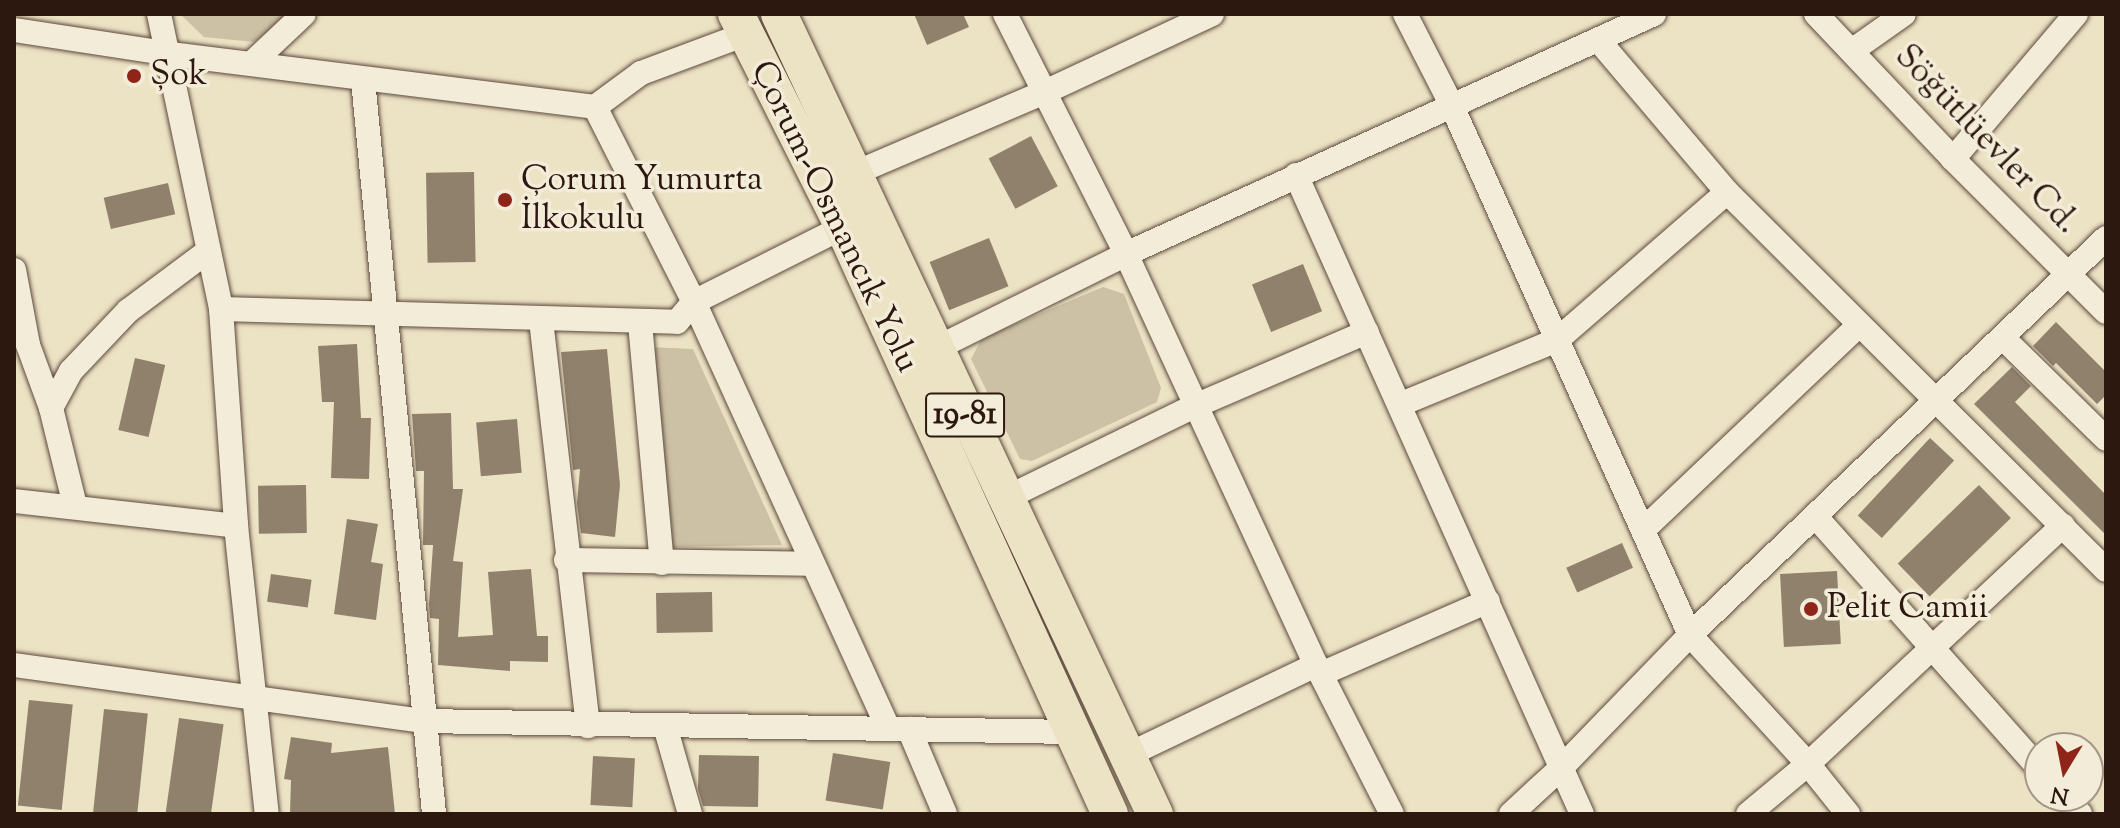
<!DOCTYPE html>
<meta charset="utf-8">
<style>
body{margin:0}
#map{position:relative;width:2120px;height:828px;overflow:hidden;background:#ece2c4;font-family:"Sorts Mill Goudy",serif}
div>[style]{position:absolute}
[style*='--x']{left:calc(var(--x)*1px);top:calc(var(--y)*1px);width:calc(var(--w)*1px);rotate:calc(var(--a)*1deg)}
.green>*{inset:0;background:#ccc0a5}
.building>*{inset:0;background:#90816d;transform-origin:0 0}
.roads{filter:drop-shadow(0 0 2px #5d4a3c) drop-shadow(0 0 2px #5d4a3c)}
.minor>*{height:24px;margin:-12px;padding:0 12px;transform-origin:12px;border-radius:12px;background:#f3ecd9}
.highway>*{height:36px;margin:-18px;padding:0 18px;transform-origin:18px;border-radius:18px;background:#ece2c4}
.dots>*{width:22px;height:22px;translate:-50% -50%;box-sizing:border-box;border:4px solid #f3ecd9;border-radius:50%}
span{translate:-50% -50%;white-space:nowrap;text-align:center;line-height:1.15;-webkit-text-stroke:7px #f3ecd9;paint-order:stroke}
.shield-label span{padding:2px 6px;background:#f3ecd9;border:2px solid;border-radius:6px;-webkit-text-stroke-width:0}
.shield-label{font-size:32px;color:#2d180f;font-weight:700}
.poi-label{font-size:34px;color:#2d180f}
.left{translate:0 -50%;text-align:left}
.street-label{font-size:34px;color:#2d180f}
.frame{position:absolute;inset:0;border:16px solid #2d180f;pointer-events:none}
.north{position:absolute;left:2024px;top:732px;width:80px;height:80px;box-sizing:border-box;background:#f3ecd9;border:2px solid #a49788;border-radius:50%;rotate:190deg;font-size:22px;font-weight:700;line-height:32px;text-align:center;color:#2d180f}
.north::after{content:'';display:block;margin:auto;width:28px;height:36px;background:#8f2418;clip-path:polygon(50% 0,100% 100%,50% 72%,0 100%)}
</style>
<div id="map">
<div class="green">
<i style="clip-path:polygon(180px 14px,291px 14px,254px 42px,204px 37px)"></i>
<i style="clip-path:polygon(1103px 287px,1124px 294px,1161px 388px,1157px 402px,1032px 461px,1020px 459px,971px 359px,982px 338px)"></i>
<i style="clip-path:polygon(648px 347px,693px 349px,782px 545px,667px 547px)"></i>
</div>
<div class="building">
<i style="clip-path:polygon(914px 14px,963px 14px,969px 27px,927px 45px)"></i>
<i style="left:1031px;top:136px;width:57px;height:48px;rotate:62deg"></i>
<i style="left:474px;top:172px;width:90px;height:48px;rotate:89deg"></i>
<i style="left:168px;top:183px;width:32px;height:66px;rotate:77deg"></i>
<i style="left:989px;top:238px;width:52px;height:64px;rotate:68deg"></i>
<i style="left:1303px;top:264px;width:51px;height:55px;rotate:68deg"></i>
<i style="clip-path:polygon(2056px 322px,2106px 372px,2106px 395px,2097px 404px,2056px 363px,2053px 366px,2033px 346px)"></i>
<i style="clip-path:polygon(357px 344px,361px 418px,371px 418px,369px 479px,331px 478px,334px 402px,322px 402px,318px 346px)"></i>
<i style="clip-path:polygon(607px 349px,620px 485px,615px 537px,581px 533px,577px 503px,580px 469px,573px 470px,561px 352px)"></i>
<i style="left:135px;top:358px;width:31px;height:74px;rotate:13deg"></i>
<i style="clip-path:polygon(2012px 367px,2031px 386px,2015px 402px,2106px 495px,2106px 535px,1974px 404px)"></i>
<i style="clip-path:polygon(451px 413px,453px 489px,463px 489px,453px 561px,463px 562px,458px 637px,493px 635px,488px 572px,531px 569px,537px 636px,548px 636px,548px 662px,510px 661px,510px 671px,438px 665px,439px 619px,430px 618px,429px 604px,433px 545px,423px 545px,424px 471px,416px 471px,412px 414px)"></i>
<i style="left:517px;top:419px;width:54px;height:41px;rotate:85deg"></i>
<i style="left:1930px;top:438px;width:33px;height:106px;rotate:43deg"></i>
<i style="left:306px;top:485px;width:48px;height:48px;rotate:89deg"></i>
<i style="left:1979px;top:485px;width:46px;height:113px;rotate:46deg"></i>
<i style="clip-path:polygon(347px 519px,378px 524px,371px 562px,383px 564px,376px 620px,334px 614px)"></i>
<i style="left:1622px;top:543px;width:27px;height:61px;rotate:66deg"></i>
<i style="left:1837px;top:571px;width:73px;height:57px;rotate:87deg"></i>
<i style="left:271px;top:574px;width:41px;height:28px;rotate:8deg"></i>
<i style="left:712px;top:592px;width:40px;height:56px;rotate:89deg"></i>
<i style="left:29px;top:700px;width:44px;height:106px;rotate:6deg"></i>
<i style="left:104px;top:709px;width:44px;height:106px;rotate:6deg"></i>
<i style="left:179px;top:718px;width:45px;height:97px;rotate:8deg"></i>
<i style="clip-path:polygon(291px 737px,332px 743px,331px 753px,388px 747px,395px 814px,290px 814px,291px 780px,284px 779px)"></i>
<i style="left:833px;top:753px;width:58px;height:48px;rotate:9deg"></i>
<i style="clip-path:polygon(699px 755px,759px 756px,758px 807px,703px 806px,698px 789px)"></i>
<i style="left:593px;top:756px;width:42px;height:49px;rotate:3deg"></i>
</div>
<div class="roads">
<div class="minor">
<i style="--x:159;--y:14;--w:301;--a:78.1"></i>
<i style="--x:221;--y:309;--w:218;--a:86"></i>
<i style="--x:236;--y:526;--w:290;--a:83.9"></i>
<i style="--x:1005;--y:14;--w:269;--a:63.2"></i>
<i style="--x:1126;--y:254;--w:453;--a:65.2"></i>
<i style="--x:1316;--y:665;--w:167;--a:63"></i>
<i style="--x:1405;--y:14;--w:101;--a:62.9"></i>
<i style="--x:1451;--y:104;--w:582;--a:65.77"></i>
<i style="--x:1690;--y:635;--w:175;--a:47.5"></i>
<i style="--x:1808;--y:764;--w:64;--a:51.3"></i>
<i style="--x:1816;--y:14;--w:199;--a:46.6"></i>
<i style="--x:1953;--y:159;--w:216;--a:45"></i>
<i style="--x:14;--y:30;--w:158;--a:8.7"></i>
<i style="--x:170;--y:54;--w:428;--a:7.1"></i>
<i style="--x:595;--y:107;--w:57;--a:-36.5"></i>
<i style="--x:641;--y:73;--w:112;--a:-20.4"></i>
<i style="--x:1599;--y:41;--w:198;--a:49.7"></i>
<i style="--x:1727;--y:192;--w:535;--a:44.92"></i>
<i style="--x:1853;--y:50;--w:62;--a:-35.2"></i>
<i style="--x:252;--y:63;--w:71;--a:-43.3"></i>
<i style="--x:363;--y:80;--w:737;--a:84.47"></i>
<i style="--x:595;--y:107;--w:219;--a:63.1"></i>
<i style="--x:694;--y:302;--w:469;--a:65.5"></i>
<i style="--x:1953;--y:159;--w:190;--a:-49.7"></i>
<i style="--x:855;--y:173;--w:209;--a:-23.1"></i>
<i style="--x:1047;--y:91;--w:182;--a:-25"></i>
<i style="--x:1296;--y:175;--w:700;--a:65.89"></i>
<i style="--x:14;--y:270;--w:76;--a:79.4"></i>
<i style="--x:28;--y:345;--w:67;--a:69.9"></i>
<i style="--x:51;--y:408;--w:101;--a:76.2"></i>
<i style="--x:221;--y:309;--w:456;--a:1.6"></i>
<i style="--x:677;--y:322;--w:26;--a:-50"></i>
<i style="--x:694;--y:302;--w:167;--a:-26.7"></i>
<i style="--x:541;--y:320;--w:409;--a:83.4"></i>
<i style="--x:640;--y:323;--w:241;--a:84.8"></i>
<i style="--x:2003;--y:338;--w:144;--a:44.4"></i>
<i style="--x:935;--y:349;--w:213;--a:-26.4"></i>
<i style="--x:1126;--y:254;--w:580;--a:-24.44"></i>
<i style="--x:1401;--y:404;--w:169;--a:-22.3"></i>
<i style="--x:1557;--y:340;--w:225;--a:-41"></i>
<i style="--x:51;--y:408;--w:42;--a:-61.6"></i>
<i style="--x:71;--y:371;--w:83;--a:-46.5"></i>
<i style="--x:128;--y:311;--w:99;--a:-36.8"></i>
<i style="--x:1004;--y:499;--w:212;--a:-26"></i>
<i style="--x:1195;--y:406;--w:187;--a:-23.3"></i>
<i style="--x:14;--y:501;--w:223;--a:6.4"></i>
<i style="--x:1816;--y:517;--w:337;--a:48.4"></i>
<i style="--x:1643;--y:530;--w:298;--a:-43.5"></i>
<i style="--x:566;--y:560;--w:246;--a:0.9"></i>
<i style="--x:14;--y:665;--w:413;--a:7.8"></i>
<i style="--x:423;--y:721;--w:648;--a:0.97"></i>
<i style="--x:1321;--y:674;--w:182;--a:-23.6"></i>
<i style="--x:665;--y:726;--w:91;--a:74.1"></i>
<i style="--x:909;--y:729;--w:92;--a:67"></i>
<i style="--x:1128;--y:755;--w:208;--a:-25.6"></i>
<i style="--x:2064;--y:796;--w:24;--a:48"></i>
<i style="--x:1511;--y:814;--w:69;--a:-42.7"></i>
<i style="--x:1562;--y:767;--w:184;--a:-45.9"></i>
<i style="--x:1690;--y:635;--w:575;--a:-43.66"></i>
<i style="--x:1748;--y:814;--w:78;--a:-39.8"></i>
<i style="--x:1808;--y:764;--w:349;--a:-43.1"></i>
</div>
<div class="highway">
<i style="--x:736;--y:14;--w:238;--a:63.3"></i>
<i style="--x:843;--y:227;--w:645;--a:65.54"></i>
<i style="--x:779;--y:14;--w:884;--a:64.83"></i>
</div>
</div>
<div class="dots">
<i style="left:134px;top:76px;background:#8f2418"></i>
<i style="left:505px;top:200px;background:#8f2418"></i>
<i style="left:1811px;top:609px;background:#8f2418"></i>
</div>
<div class="shield-label">
<span style="left:965px;top:415px">19-81</span>
</div>
<div class="poi-label">
<span class="left" style="left:150px;top:76px">Şok</span>
<span class="left" style="left:521px;top:200px">Çorum Yumurta<br>İlkokulu</span>
<span class="left" style="left:1827px;top:609px">Pelit Camii</span>
</div>
<div class="street-label">
<span style="left:1986px;top:140px;rotate:46deg">Söğütlüevler Cd.</span>
<span style="left:834px;top:217px;rotate:64deg">Çorum-Osmancık Yolu</span>
</div>
<div class="frame"></div>
<div class="north">N</div>
</div>
